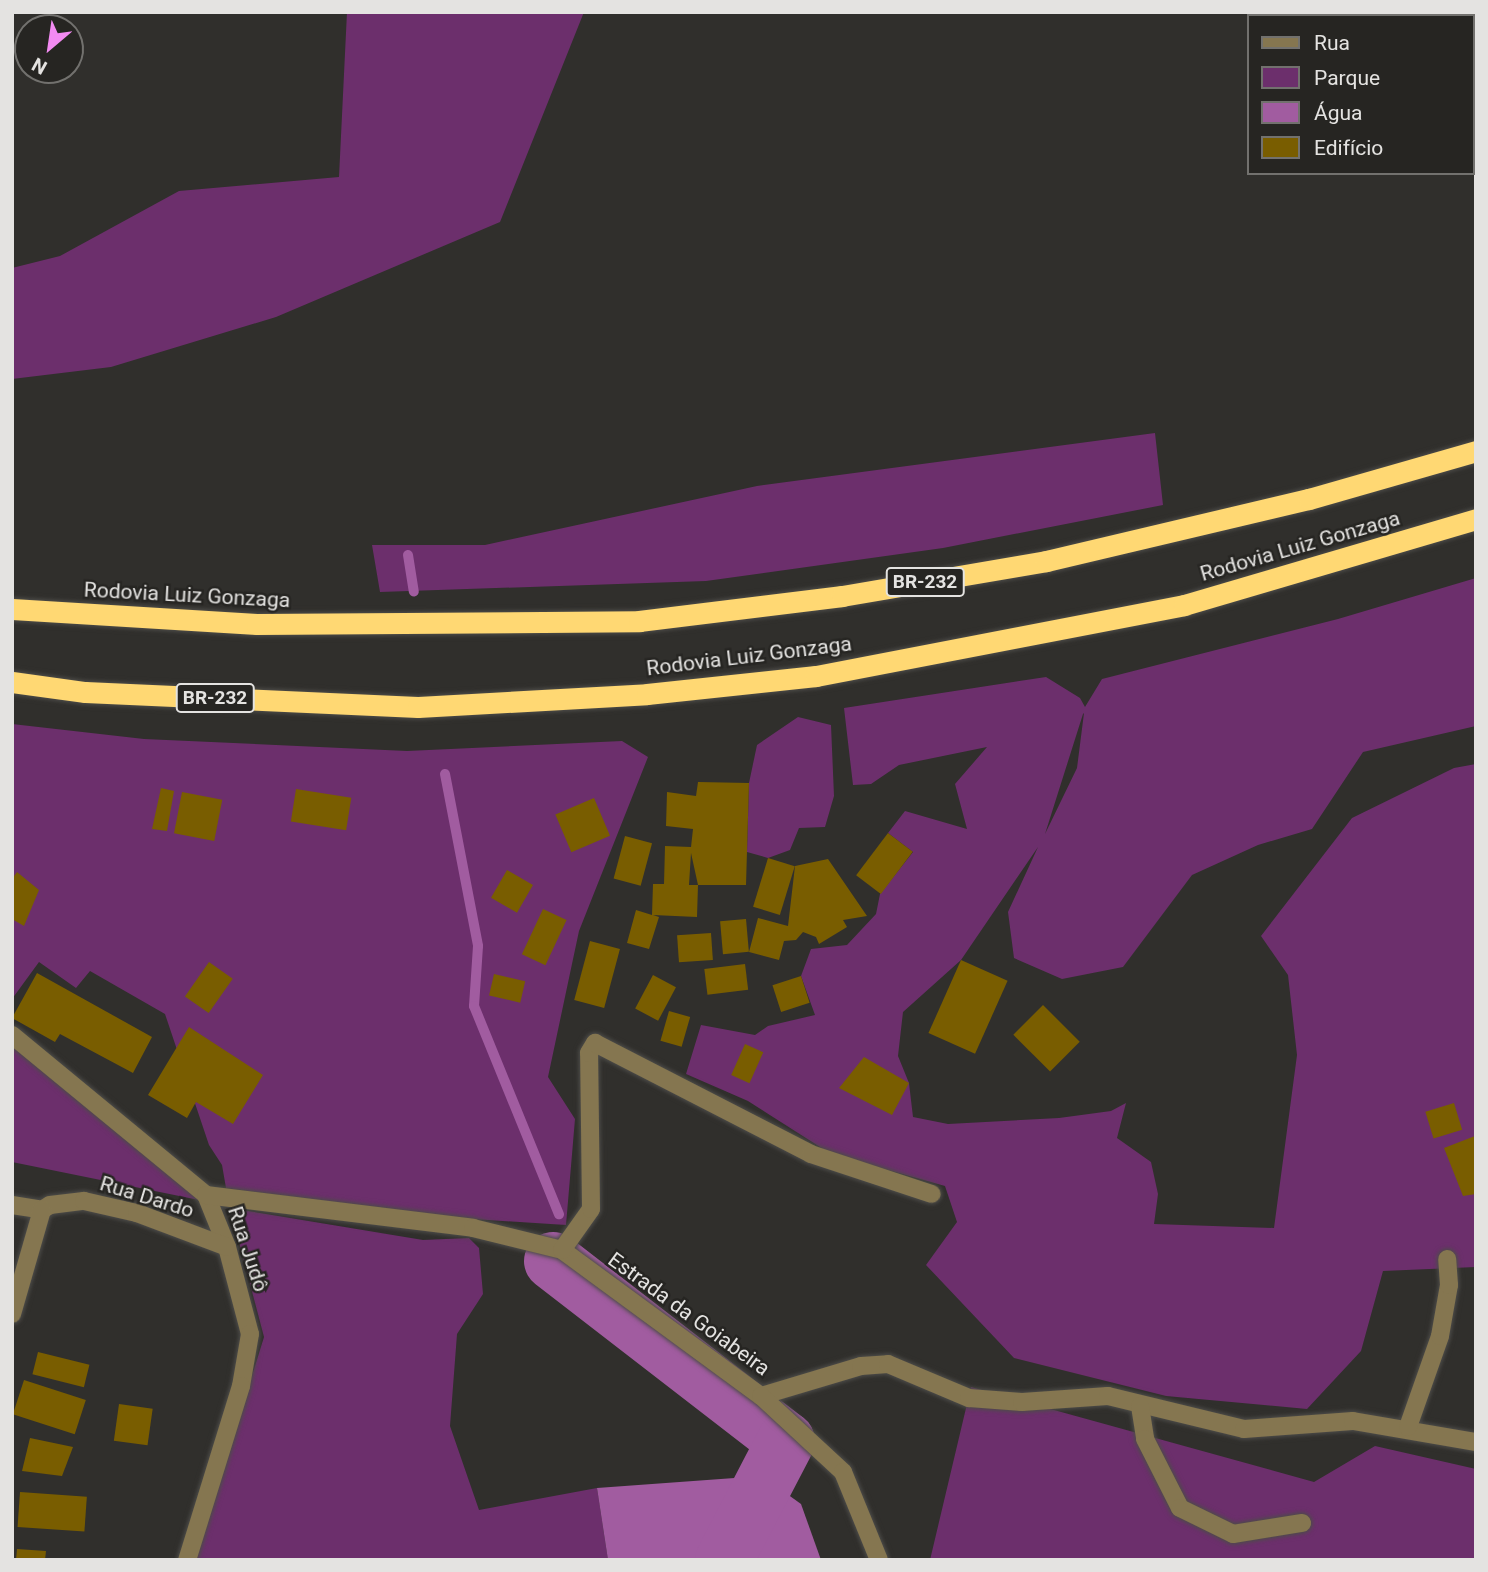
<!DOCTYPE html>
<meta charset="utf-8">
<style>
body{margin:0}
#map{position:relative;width:1488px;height:1572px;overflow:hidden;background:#302f2c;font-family:Roboto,sans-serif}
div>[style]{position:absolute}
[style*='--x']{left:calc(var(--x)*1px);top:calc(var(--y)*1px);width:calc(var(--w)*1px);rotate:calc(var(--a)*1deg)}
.green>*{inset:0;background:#6c2f6c}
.water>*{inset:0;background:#a15ca0}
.stream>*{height:10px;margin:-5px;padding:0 5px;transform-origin:5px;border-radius:5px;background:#a15ca0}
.river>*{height:58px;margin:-29px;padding:0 29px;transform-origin:29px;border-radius:29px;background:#a15ca0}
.building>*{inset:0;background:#795d00;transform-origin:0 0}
.roads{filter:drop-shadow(0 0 2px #4d4c49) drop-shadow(0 0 2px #4d4c49)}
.minor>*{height:18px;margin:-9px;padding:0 9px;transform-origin:9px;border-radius:9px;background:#857650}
.highway>*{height:21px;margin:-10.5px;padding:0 10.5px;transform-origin:10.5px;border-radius:10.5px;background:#ffd873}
span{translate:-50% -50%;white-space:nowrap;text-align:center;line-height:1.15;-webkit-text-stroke:5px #262522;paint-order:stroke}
.shield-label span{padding:2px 5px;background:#262522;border:2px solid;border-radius:5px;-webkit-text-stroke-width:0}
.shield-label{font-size:19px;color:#e4e3e1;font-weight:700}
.street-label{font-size:21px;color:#e4e3e1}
.frame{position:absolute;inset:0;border:14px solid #e4e3e1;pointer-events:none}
.legend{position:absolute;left:1247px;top:14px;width:228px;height:161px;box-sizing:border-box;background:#262522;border:2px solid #72716e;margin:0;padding:9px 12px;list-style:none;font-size:21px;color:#e4e3e1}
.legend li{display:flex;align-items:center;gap:14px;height:35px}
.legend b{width:35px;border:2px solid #72716e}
.north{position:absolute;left:14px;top:14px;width:70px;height:70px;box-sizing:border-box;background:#262522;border:2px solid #72716e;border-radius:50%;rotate:209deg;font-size:19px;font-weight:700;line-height:28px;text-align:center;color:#e4e3e1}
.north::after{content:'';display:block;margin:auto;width:24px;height:32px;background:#f38af2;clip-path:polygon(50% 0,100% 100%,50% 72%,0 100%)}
</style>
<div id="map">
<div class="green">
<i style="clip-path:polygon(347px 12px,584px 12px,500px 222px,276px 317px,111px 367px,12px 379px,12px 268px,60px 256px,179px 191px,339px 177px)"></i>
<i style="clip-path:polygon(1155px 433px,1163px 505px,943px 548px,706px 581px,380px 592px,372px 545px,485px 545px,757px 486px)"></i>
<i style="clip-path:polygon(evenodd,1476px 578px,1476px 726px,1363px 752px,1312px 829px,1258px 845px,1192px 875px,1123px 967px,1062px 979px,1014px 958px,1008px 912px,1038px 847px,961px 960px,903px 1012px,898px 1056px,909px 1083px,913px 1117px,948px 1124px,1059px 1118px,1111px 1111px,1126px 1103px,1117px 1138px,1151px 1162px,1158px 1194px,1154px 1224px,1274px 1228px,1297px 1055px,1288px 975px,1261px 936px,1352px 818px,1454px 768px,1476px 764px,1476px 1267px,1383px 1271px,1361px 1351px,1307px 1409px,1166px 1396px,1014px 1358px,926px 1265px,957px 1222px,945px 1186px,831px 1154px,748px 1101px,686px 1074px,701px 1025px,755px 1035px,768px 1026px,815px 1015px,801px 976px,811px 949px,847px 945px,876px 914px,880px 894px,913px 852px,888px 833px,905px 811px,967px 829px,955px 784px,987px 747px,899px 765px,871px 784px,853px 785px,844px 708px,1046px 677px,1080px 698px,1085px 707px,1102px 679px,1338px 619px,1476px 578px,1084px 713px,1077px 768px,1045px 834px,1083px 714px,1084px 713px)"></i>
<i style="clip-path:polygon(798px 717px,831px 725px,834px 796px,825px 827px,799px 828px,790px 850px,768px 858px,747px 852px,749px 783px,757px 745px)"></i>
<i style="clip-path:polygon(12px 724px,144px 739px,407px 751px,622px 741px,648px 757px,579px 931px,548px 1077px,575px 1119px,566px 1225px,442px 1217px,226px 1188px,222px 1165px,209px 1145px,165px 1014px,90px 971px,76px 988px,39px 962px,12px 999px)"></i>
<i style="clip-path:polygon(12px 1045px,199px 1200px,12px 1162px)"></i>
<i style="clip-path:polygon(230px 1208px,423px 1240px,469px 1238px,479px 1248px,483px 1294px,457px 1334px,450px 1426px,479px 1510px,597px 1488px,608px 1560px,195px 1560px,264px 1337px)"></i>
<i style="clip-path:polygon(971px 1387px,1314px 1482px,1375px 1446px,1476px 1469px,1476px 1560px,930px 1560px)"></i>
</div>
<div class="water">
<i style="clip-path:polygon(762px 1476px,801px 1504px,821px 1560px,608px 1560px,597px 1488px)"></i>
</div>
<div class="stream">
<i style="--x:408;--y:555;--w:37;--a:81"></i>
<i style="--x:445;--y:774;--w:175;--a:79.1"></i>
<i style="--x:478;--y:946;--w:60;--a:93.8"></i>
<i style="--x:474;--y:1006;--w:225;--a:67.8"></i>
</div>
<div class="river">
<i style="--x:553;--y:1261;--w:294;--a:37.7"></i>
<i style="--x:786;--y:1441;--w:134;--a:117.5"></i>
</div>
<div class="building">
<i style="clip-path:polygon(evenodd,698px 782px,749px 783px,746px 885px,698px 885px,697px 917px,653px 915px,659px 917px,649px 949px,627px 943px,636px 910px,652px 915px,653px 884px,664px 884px,665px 846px,691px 847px,693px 829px,666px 826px,667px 792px,696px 796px,698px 782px,691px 853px,698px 885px,689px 885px,691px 853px)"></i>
<i style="clip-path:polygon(161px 788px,174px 791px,167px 831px,152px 829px)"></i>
<i style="left:296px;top:789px;width:56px;height:33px;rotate:9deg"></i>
<i style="left:182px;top:792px;width:41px;height:42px;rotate:11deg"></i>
<i style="left:594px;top:798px;width:41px;height:42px;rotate:67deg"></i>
<i style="left:888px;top:833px;width:31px;height:53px;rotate:37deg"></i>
<i style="left:625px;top:836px;width:28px;height:44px;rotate:15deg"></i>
<i style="left:768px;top:858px;width:28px;height:51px;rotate:17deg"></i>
<i style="clip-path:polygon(828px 859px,867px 916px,843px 920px,847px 927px,819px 944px,816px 937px,803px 932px,796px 940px,784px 941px,779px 960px,749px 952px,758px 918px,788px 926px,795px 866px)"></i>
<i style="left:507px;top:870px;width:30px;height:32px;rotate:30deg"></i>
<i style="clip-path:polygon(17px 872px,39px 890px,24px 926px,12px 919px,12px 879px)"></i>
<i style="left:543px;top:909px;width:26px;height:50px;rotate:25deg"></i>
<i style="left:746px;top:919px;width:33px;height:26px;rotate:85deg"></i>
<i style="left:711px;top:933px;width:27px;height:34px;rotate:86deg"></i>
<i style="left:590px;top:941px;width:31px;height:61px;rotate:15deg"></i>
<i style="left:961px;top:960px;width:51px;height:80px;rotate:24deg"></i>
<i style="left:209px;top:962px;width:29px;height:42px;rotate:35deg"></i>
<i style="left:745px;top:964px;width:26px;height:41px;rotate:83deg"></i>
<i style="clip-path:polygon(37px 973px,152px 1037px,133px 1073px,60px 1034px,55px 1042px,12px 1018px)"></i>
<i style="left:494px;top:974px;width:32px;height:22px;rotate:13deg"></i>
<i style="left:653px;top:975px;width:26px;height:38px;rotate:28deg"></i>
<i style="left:801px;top:976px;width:28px;height:30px;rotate:72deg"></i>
<i style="left:1043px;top:1005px;width:52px;height:42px;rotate:45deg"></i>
<i style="left:669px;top:1011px;width:22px;height:31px;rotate:16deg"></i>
<i style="clip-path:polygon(189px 1027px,263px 1075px,233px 1124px,196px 1102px,187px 1118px,148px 1095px)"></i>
<i style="left:745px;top:1044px;width:20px;height:34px;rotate:24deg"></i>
<i style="clip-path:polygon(864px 1057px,909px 1083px,892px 1115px,839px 1088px)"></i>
<i style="left:1454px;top:1103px;width:28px;height:30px;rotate:73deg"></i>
<i style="clip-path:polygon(1475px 1136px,1476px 1194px,1463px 1196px,1444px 1148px)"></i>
<i style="left:38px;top:1352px;width:53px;height:23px;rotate:14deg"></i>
<i style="left:24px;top:1380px;width:65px;height:36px;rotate:18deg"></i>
<i style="left:119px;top:1404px;width:34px;height:37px;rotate:8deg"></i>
<i style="clip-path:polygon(30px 1438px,73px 1447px,62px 1476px,22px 1471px)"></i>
<i style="left:20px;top:1492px;width:67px;height:35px;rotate:4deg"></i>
<i style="clip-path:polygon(17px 1549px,46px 1551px,45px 1560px,16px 1560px)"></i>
</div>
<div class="roads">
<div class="minor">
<i style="--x:12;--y:1035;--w:251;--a:39.5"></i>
<i style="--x:206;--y:1195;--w:56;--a:68"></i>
<i style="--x:227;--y:1247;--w:90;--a:75.2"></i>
<i style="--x:250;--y:1334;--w:53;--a:99.8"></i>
<i style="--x:241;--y:1386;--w:182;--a:107.2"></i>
<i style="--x:206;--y:1195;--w:269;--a:7"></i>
<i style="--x:473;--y:1228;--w:92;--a:13.9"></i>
<i style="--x:562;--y:1250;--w:247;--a:36.3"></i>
<i style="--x:761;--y:1396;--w:104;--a:-16.7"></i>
<i style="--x:861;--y:1366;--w:27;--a:-4"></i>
<i style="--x:888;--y:1364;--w:88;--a:22.8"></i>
<i style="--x:969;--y:1398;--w:53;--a:4.3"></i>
<i style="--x:1022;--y:1402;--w:86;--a:-4"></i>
<i style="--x:1108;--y:1396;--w:140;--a:13.6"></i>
<i style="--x:1244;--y:1429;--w:109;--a:-4.2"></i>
<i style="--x:1353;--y:1421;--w:125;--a:9.7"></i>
<i style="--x:12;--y:1205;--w:30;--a:9"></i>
<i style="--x:42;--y:1210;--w:9;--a:-32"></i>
<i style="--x:50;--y:1205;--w:34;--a:-7"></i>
<i style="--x:84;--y:1201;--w:54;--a:12.8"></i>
<i style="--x:137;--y:1213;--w:96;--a:20.7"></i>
<i style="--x:562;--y:1250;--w:50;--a:-54.7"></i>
<i style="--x:591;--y:1209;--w:156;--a:-90.7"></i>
<i style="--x:589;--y:1053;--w:12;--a:-59"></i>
<i style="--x:595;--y:1043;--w:243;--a:27.2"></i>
<i style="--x:811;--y:1154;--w:127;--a:18.3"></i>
<i style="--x:12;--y:1314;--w:108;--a:-73.9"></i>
<i style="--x:761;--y:1396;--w:112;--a:42.8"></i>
<i style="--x:843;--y:1472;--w:95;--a:67.8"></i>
<i style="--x:1140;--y:1406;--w:33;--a:81"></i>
<i style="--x:1145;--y:1439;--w:77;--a:63.1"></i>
<i style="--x:1180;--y:1508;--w:59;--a:26.1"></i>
<i style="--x:1233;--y:1534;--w:70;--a:-9.1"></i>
<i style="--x:1408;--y:1427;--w:96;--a:-70.6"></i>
<i style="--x:1440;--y:1336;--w:52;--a:-80"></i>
<i style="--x:1449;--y:1285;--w:26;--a:-94"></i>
</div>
<div class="highway">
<i style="--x:12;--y:609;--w:245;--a:3.5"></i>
<i style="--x:257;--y:624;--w:382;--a:-0.4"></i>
<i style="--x:639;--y:621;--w:205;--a:-7"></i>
<i style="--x:842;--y:596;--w:207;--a:-9.7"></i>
<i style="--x:1046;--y:561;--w:270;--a:-13.3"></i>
<i style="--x:1309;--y:499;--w:174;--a:-16"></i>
<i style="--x:12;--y:682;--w:74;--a:7.8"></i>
<i style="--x:85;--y:692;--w:333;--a:2.6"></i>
<i style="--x:418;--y:707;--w:229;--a:-3.2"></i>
<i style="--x:647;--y:694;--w:170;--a:-6.1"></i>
<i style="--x:816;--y:676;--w:375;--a:-10.9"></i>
<i style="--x:1184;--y:605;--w:304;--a:-16.4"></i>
</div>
</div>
<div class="shield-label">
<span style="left:925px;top:582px">BR-232</span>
<span style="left:215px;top:698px">BR-232</span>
</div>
<div class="street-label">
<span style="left:1300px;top:546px;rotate:-16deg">Rodovia Luiz Gonzaga</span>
<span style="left:187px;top:595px;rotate:3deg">Rodovia Luiz Gonzaga</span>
<span style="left:749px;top:656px;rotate:-7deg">Rodovia Luiz Gonzaga</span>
<span style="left:147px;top:1197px;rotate:17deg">Rua Dardo</span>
<span style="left:248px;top:1249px;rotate:72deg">Rua Judô</span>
<span style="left:689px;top:1314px;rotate:36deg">Estrada da Goiabeira</span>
</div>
<div class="frame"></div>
<ul class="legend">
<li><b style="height:9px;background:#857650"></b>Rua</li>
<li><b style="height:19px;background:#6c2f6c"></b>Parque</li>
<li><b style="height:19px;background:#a15ca0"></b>Água</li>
<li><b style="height:19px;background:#795d00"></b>Edifício</li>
</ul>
<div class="north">N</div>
</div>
